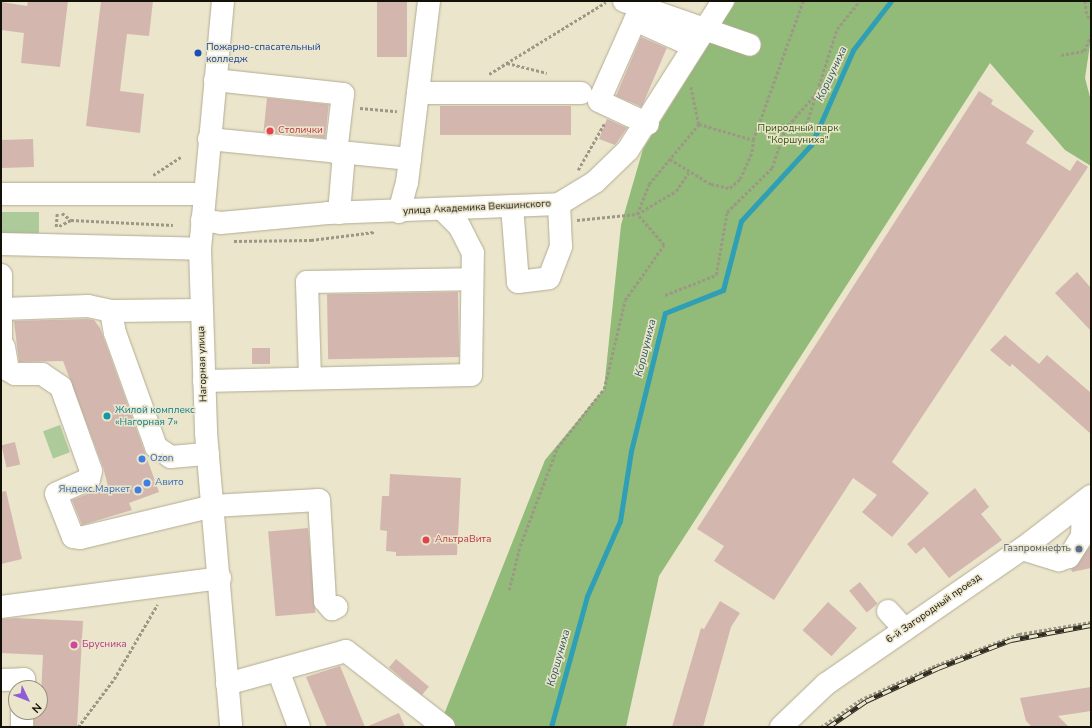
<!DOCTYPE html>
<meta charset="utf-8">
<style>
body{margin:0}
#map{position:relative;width:1092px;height:728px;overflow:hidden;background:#ebe5cb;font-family:"Nunito Sans",sans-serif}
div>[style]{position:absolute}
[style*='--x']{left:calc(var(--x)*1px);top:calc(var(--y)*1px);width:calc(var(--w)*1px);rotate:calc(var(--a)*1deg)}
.green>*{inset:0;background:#acca9a;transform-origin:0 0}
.forest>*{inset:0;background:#92ba78}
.stream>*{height:5px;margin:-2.5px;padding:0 2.5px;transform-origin:2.5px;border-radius:2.5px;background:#2f9fb5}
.building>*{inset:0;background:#d3b7af;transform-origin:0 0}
.path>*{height:2.5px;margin-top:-1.25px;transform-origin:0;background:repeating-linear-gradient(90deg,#9d9885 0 3px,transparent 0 5px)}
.roads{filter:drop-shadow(0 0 1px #b2ac94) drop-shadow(0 0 1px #b2ac94)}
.minor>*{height:22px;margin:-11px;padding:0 11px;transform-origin:11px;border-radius:11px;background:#fff}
.rail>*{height:4.5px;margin-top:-2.25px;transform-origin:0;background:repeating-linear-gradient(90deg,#ebe5cb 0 9px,#2e2b21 0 18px);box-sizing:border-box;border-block:1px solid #2e2b21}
.dots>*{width:11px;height:11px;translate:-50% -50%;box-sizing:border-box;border:2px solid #ebe5cb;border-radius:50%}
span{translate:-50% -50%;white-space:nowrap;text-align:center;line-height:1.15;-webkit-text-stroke:3px #ebe5cb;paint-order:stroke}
.transit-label{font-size:10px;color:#164399}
.left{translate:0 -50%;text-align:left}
.park-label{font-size:10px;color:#345915}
.health-label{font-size:10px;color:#be3a42}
.street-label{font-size:10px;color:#131008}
.culture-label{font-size:10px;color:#0d838f}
.shop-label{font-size:10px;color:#366cbe}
.right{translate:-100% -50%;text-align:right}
.service-label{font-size:10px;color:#4e5e75}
.hotel-label{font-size:10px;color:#b23c85}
.water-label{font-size:11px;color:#2c5964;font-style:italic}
.frame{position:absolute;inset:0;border:2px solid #131008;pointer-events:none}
.north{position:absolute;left:8px;top:680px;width:40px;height:40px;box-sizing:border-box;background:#ebe5cb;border:1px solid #95907d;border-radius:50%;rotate:133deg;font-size:11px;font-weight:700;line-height:16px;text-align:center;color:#131008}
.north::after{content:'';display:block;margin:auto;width:14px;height:18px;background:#905cd5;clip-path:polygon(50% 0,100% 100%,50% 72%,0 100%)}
</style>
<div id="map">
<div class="green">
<i style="left:39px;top:212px;width:21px;height:38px;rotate:90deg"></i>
<i style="left:60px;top:425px;width:29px;height:18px;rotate:70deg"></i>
</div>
<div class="forest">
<i style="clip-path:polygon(736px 1px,1091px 1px,1091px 38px,1085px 78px,1091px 101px,1091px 166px,1065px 150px,990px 63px,659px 576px,626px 727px,439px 727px,545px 460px,604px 389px,621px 225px,643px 149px)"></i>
</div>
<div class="stream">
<i style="--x:551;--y:727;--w:136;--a:-74.6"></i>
<i style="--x:587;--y:596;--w:82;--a:-66.3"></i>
<i style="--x:620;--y:521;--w:71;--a:-81.1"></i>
<i style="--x:631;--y:451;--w:142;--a:-76.2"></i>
<i style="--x:665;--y:313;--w:62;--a:-21.6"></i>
<i style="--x:723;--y:290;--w:71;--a:-75.4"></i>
<i style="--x:741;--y:221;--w:103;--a:-47.4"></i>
<i style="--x:811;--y:145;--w:104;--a:-66.1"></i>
<i style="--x:853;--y:50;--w:62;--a:-52.2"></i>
</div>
<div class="building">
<i style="clip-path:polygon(28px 1px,68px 1px,60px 67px,21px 63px,24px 33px,1px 30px,1px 2px,27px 6px)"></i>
<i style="clip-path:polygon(101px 1px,153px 1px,149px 36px,127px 34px,120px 91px,144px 94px,140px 133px,86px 126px)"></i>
<i style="left:377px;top:1px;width:30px;height:56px"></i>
<i style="left:641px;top:37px;width:28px;height:64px;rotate:23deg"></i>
<i style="clip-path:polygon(979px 91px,993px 100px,991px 104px,1034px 131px,1026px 143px,1070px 171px,1077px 160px,1088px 167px,892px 462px,929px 493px,892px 537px,862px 512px,877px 495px,853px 478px,774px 600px,714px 561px,724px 546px,697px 529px)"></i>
<i style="left:267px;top:98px;width:62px;height:34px;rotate:6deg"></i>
<i style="left:440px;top:106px;width:131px;height:29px"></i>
<i style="clip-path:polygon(607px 119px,627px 128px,615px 145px,599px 139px)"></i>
<i style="left:33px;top:139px;width:28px;height:32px;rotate:88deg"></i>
<i style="clip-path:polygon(1077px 272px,1091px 288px,1091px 331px,1055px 293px)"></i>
<i style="left:458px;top:292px;width:65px;height:131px;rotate:89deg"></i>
<i style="clip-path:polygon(87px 319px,94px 320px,100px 328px,159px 492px,129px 503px,132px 510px,82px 525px,72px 500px,108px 486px,103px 467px,63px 361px,19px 362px,14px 321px)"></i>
<i style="clip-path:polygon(1005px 335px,1039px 364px,1047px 355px,1091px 393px,1091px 434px,1012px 364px,1010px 367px,990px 350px)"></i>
<i style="left:270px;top:348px;width:16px;height:18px;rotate:90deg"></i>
<i style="left:15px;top:442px;width:23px;height:14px;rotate:77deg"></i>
<i style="clip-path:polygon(390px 474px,461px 478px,457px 555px,396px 556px,396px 552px,386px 551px,387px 531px,380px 530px,382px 496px,389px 496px)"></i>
<i style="clip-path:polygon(975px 488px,989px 507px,981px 514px,1002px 540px,949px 578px,924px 547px,916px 554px,907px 544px)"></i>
<i style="clip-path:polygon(6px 491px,22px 559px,1px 564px,1px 492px)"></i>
<i style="left:308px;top:528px;width:85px;height:40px;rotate:85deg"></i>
<i style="clip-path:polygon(1091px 545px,1091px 568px,1072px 572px,1071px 569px)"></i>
<i style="left:860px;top:582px;width:28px;height:14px;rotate:51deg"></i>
<i style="clip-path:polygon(720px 601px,740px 613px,731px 627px,703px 727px,672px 727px,701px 628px,704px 629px)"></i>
<i style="left:828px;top:602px;width:39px;height:38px;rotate:42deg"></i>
<i style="clip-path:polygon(16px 618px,83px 621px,77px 727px,34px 727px,34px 712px,40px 712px,43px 655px,1px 653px,1px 619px)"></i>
<i style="left:396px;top:659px;width:43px;height:11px;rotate:40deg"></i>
<i style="clip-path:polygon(340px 666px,365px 727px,327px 727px,306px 677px)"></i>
<i style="clip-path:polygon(1091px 687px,1091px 711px,1058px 716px,1069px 727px,1032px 727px,1026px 721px,1020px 698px)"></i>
<i style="clip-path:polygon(399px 713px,405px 727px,366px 727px)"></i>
</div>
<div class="path">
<i style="--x:1085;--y:1;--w:15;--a:82"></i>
<i style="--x:1087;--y:16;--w:4;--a:27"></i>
<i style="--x:1061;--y:55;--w:23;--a:-10"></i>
<i style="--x:1084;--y:51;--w:17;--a:-66"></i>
<i style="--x:507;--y:63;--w:41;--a:14"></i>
<i style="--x:489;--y:74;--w:137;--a:-31.6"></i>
<i style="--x:691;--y:87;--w:38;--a:78"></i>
<i style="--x:360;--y:108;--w:37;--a:5"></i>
<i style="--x:805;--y:129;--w:105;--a:-72.3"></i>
<i style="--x:837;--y:29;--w:36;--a:-51"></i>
<i style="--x:670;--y:159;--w:48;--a:31.4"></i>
<i style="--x:711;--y:184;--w:19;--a:12"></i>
<i style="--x:730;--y:188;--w:13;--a:-42"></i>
<i style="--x:740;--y:179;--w:30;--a:-66"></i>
<i style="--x:752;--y:152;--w:12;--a:-85"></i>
<i style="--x:578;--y:170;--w:53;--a:-60.5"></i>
<i style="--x:153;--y:175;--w:33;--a:-33"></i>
<i style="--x:62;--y:213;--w:11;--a:38"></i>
<i style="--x:71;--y:220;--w:102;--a:2.8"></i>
<i style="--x:577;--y:220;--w:60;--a:-5.7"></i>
<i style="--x:637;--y:214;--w:32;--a:-68"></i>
<i style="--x:649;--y:184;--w:78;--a:-50.2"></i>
<i style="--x:699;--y:124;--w:56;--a:16.5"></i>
<i style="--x:753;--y:140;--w:148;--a:-70.2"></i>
<i style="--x:59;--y:226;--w:13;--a:-27"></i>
<i style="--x:56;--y:227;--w:14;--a:-86"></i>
<i style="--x:234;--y:241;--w:77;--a:-0.7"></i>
<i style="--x:311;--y:240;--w:64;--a:-7.2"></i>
<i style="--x:665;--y:295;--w:55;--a:-21.4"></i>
<i style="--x:716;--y:275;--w:64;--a:-80.1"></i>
<i style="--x:727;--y:212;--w:63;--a:-44.4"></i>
<i style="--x:772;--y:168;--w:41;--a:-71.6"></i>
<i style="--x:785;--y:129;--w:49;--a:-49.1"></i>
<i style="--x:509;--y:590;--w:45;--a:-76"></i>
<i style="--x:520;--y:546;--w:105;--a:-69.3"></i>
<i style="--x:557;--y:448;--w:75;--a:-51.5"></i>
<i style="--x:604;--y:389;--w:91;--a:-76.7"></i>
<i style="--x:625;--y:300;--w:67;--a:-54.7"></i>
<i style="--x:664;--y:245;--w:41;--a:-131.1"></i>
<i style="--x:637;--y:214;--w:45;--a:-30.5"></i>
<i style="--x:676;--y:191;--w:22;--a:-56"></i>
<i style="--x:78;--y:727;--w:60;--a:-53.1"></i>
<i style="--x:114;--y:679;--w:86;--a:-59.8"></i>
<i style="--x:821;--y:727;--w:47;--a:-34.7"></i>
<i style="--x:860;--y:700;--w:79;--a:-24.6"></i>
<i style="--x:932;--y:667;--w:93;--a:-20.8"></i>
<i style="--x:1019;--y:634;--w:73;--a:-9.5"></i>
</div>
<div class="roads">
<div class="minor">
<i style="--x:223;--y:1;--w:249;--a:95.3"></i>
<i style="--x:200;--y:249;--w:184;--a:88.1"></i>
<i style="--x:206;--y:433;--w:295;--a:85.1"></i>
<i style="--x:624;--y:1;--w:133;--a:19.2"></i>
<i style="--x:215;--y:80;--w:129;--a:6.2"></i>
<i style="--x:343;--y:94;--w:59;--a:96.8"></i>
<i style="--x:418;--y:93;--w:163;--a:0"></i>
<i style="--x:648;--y:124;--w:54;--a:-154.9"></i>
<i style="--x:599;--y:101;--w:89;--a:-66"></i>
<i style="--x:635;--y:20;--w:64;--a:24.1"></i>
<i style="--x:209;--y:139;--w:202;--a:5.7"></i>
<i style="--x:1;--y:194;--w:202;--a:0"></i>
<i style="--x:512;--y:206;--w:76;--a:85.5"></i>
<i style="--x:518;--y:282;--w:31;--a:-7"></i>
<i style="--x:549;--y:278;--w:34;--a:-69"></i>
<i style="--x:561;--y:246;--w:42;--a:-92.7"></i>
<i style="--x:399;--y:212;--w:30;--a:-75"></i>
<i style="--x:407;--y:183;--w:183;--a:-83.1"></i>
<i style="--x:339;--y:213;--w:60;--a:-85.2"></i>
<i style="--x:202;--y:220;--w:19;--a:9"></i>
<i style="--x:221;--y:223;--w:107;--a:-5.3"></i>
<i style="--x:328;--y:213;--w:231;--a:-2.2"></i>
<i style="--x:559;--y:204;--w:42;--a:-31.4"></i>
<i style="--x:595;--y:182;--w:46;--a:-44.1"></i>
<i style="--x:628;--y:150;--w:177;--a:-57.5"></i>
<i style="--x:1;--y:244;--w:199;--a:1.4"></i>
<i style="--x:1;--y:275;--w:72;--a:90"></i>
<i style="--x:2;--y:309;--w:86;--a:-2"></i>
<i style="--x:88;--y:306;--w:24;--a:12"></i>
<i style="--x:111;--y:311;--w:91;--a:-0.6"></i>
<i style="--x:111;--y:311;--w:22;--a:80"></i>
<i style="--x:115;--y:333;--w:121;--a:70.2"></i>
<i style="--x:156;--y:447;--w:18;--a:34"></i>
<i style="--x:171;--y:457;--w:37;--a:-5"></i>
<i style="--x:4;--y:347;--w:23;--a:80"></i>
<i style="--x:8;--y:370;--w:8;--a:30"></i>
<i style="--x:15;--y:374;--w:27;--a:0"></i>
<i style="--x:42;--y:374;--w:23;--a:34"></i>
<i style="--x:61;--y:387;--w:89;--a:70.3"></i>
<i style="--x:91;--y:471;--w:8;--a:104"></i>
<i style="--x:89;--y:479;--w:36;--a:156"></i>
<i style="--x:56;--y:494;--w:46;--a:68.4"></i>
<i style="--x:73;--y:537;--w:7;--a:8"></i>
<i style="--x:80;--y:538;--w:137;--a:-13.5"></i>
<i style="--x:213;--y:506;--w:106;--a:-3.2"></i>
<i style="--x:319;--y:500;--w:101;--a:86.6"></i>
<i style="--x:325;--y:601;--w:11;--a:49"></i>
<i style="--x:332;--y:609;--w:5;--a:-22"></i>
<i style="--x:310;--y:378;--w:96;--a:-91.8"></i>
<i style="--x:307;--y:282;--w:164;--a:-1"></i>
<i style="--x:204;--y:381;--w:267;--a:-1.3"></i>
<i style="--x:471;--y:375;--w:122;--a:-89.1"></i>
<i style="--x:473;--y:253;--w:30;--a:-117"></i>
<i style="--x:459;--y:226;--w:23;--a:-135"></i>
<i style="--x:1022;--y:549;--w:39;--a:17"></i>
<i style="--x:1059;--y:560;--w:10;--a:-17"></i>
<i style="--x:1069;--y:557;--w:25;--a:-58"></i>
<i style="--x:1082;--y:536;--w:34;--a:-88"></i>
<i style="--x:1;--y:607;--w:221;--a:-7.5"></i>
<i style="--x:888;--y:611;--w:25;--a:48"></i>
<i style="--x:278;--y:670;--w:61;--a:69.8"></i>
<i style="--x:1;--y:680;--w:23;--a:-2"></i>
<i style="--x:24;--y:679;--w:9;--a:96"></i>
<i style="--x:227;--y:684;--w:123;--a:-15.5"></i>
<i style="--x:346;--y:651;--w:124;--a:37.8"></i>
<i style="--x:22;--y:727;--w:15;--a:-90"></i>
<i style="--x:781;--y:727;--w:62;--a:-43.7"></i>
<i style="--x:826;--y:684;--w:238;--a:-34.6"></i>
<i style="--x:1022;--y:549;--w:87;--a:-37.5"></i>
</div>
</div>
<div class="rail">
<i style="--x:828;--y:727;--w:46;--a:-34.4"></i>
<i style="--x:866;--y:701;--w:79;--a:-24.6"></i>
<i style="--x:938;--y:668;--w:78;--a:-21"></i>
<i style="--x:1011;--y:640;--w:81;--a:-10.6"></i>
</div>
<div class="dots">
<i style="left:198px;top:53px;background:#1a4fb4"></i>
<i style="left:270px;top:131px;background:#e0444e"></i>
<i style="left:107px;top:416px;background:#0f9aa8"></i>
<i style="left:142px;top:459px;background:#3f7fe0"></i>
<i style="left:147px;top:483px;background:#3f7fe0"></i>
<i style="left:138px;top:490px;background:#3f7fe0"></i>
<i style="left:426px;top:540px;background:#e0444e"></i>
<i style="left:1079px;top:549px;background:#5c6f8a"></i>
<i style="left:74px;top:645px;background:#d1479c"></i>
</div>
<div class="transit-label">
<span class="left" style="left:206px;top:53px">Пожарно-спасательный<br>колледж</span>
</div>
<div class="park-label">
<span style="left:798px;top:134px">Природный парк<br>"Коршуниха"</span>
</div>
<div class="health-label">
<span class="left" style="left:278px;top:131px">Столички</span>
<span class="left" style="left:435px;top:540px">АльтраВита</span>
</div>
<div class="street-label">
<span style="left:477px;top:208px;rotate:-3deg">улица Академика Векшинского</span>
<span style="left:203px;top:364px;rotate:-92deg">Нагорная улица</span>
<span style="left:934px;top:609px;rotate:-35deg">6-й Загородный проезд</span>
</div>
<div class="culture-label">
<span class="left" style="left:115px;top:416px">Жилой комплекс<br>«Нагорная 7»</span>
</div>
<div class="shop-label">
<span class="left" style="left:150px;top:459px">Ozon</span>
<span class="left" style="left:155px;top:483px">Авито</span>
<span class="right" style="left:130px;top:490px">Яндекс.Маркет</span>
</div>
<div class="service-label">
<span class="right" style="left:1071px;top:549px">Газпромнефть</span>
</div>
<div class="hotel-label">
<span class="left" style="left:82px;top:645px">Брусника</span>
</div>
<div class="water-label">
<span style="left:832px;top:74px;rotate:-65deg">Коршуниха</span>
<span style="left:646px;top:348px;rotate:-76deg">Коршуниха</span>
<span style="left:559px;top:658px;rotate:-74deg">Коршуниха</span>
</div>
<div class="frame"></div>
<div class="north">N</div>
</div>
